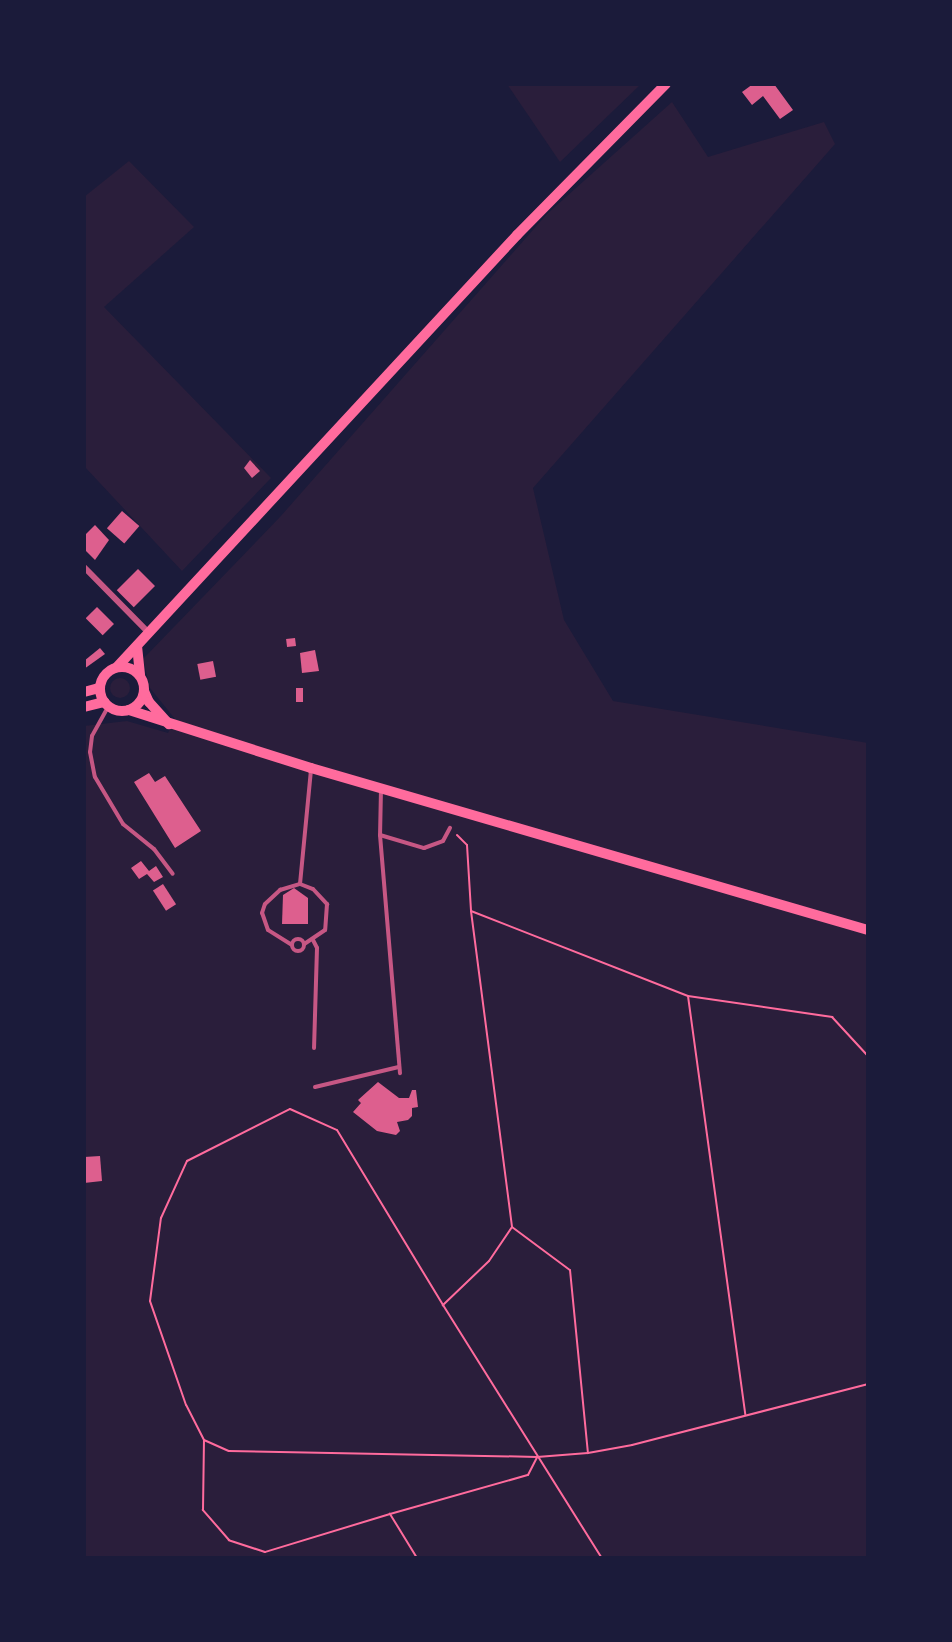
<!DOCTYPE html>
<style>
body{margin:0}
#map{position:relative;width:952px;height:1642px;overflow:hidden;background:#1b1b3a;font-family:Overpass,sans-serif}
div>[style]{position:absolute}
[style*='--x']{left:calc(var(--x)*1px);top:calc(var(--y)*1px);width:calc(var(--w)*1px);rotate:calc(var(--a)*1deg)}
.green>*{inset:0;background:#2a1e3b}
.round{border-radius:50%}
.building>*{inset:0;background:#dd5f8e;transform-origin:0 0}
.path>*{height:2px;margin:-1px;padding:0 1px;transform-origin:1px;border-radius:1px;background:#ff6b9d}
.service>*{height:4px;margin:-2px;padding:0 2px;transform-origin:2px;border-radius:2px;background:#c65784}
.service>.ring{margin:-2px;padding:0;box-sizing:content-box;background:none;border:4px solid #c65784;border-radius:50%}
.minor>*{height:6px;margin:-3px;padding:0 3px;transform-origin:3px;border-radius:3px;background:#c65784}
.secondary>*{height:10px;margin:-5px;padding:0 5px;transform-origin:5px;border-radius:5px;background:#ff6b9d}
.secondary>.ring{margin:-5px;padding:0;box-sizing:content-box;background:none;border:10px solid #ff6b9d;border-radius:50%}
span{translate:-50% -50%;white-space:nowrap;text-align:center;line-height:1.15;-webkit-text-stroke:4.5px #1b1b3a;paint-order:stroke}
.frame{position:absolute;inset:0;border:86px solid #1b1b3a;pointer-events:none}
</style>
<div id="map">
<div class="green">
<i style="clip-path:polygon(507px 84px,641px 84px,560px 162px)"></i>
<i style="clip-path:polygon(672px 102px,708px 157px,824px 122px,835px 144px,533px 488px,564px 620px,613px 701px,868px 743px,868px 1558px,84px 1558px,84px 726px,127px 721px,168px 733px,175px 719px,150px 688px,143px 659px,280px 517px,547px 214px)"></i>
<i style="clip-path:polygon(129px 161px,194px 227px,104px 307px,271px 478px,182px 571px,84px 466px,84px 197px)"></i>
<i class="round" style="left:110px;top:678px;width:20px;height:20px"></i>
</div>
<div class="building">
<i style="clip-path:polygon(753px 84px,774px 84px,793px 110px,780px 119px,763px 96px,752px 105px,742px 92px)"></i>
<i style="clip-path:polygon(250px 460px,260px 471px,252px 478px,244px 468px)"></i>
<i style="left:122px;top:511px;width:23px;height:23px;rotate:41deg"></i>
<i style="clip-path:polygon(95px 525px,109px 540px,95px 560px,84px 549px,84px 536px)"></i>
<i style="left:138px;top:569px;width:24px;height:30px;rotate:45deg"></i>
<i style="left:97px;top:607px;width:24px;height:16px;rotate:45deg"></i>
<i style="left:295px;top:638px;width:8px;height:9px;rotate:83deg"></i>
<i style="clip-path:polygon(100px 648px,105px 654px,84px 669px,84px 661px)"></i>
<i style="clip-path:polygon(315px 650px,319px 671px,302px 673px,300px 653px)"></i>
<i style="left:213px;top:661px;width:16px;height:16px;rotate:79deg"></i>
<i style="left:296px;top:688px;width:7px;height:14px"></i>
<i style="clip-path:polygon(149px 773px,155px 782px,165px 776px,201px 831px,175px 848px,134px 782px)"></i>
<i style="clip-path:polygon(141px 861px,149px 871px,156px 866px,163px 877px,154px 882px,147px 874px,139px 879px,131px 868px)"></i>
<i style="left:163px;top:884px;width:24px;height:12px;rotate:57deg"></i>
<i style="clip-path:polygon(294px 888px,308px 898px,308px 924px,282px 924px,283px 895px)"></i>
<i style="clip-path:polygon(378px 1082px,399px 1098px,409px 1098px,412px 1090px,416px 1090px,418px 1107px,412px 1108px,412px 1116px,408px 1120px,397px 1122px,400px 1131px,396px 1135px,377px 1131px,353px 1112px,361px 1103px,358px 1100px)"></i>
<i style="clip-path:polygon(100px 1156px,102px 1181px,84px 1183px,84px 1157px)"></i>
</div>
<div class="path">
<i style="--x:457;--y:835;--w:14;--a:45"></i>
<i style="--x:467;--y:845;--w:66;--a:86.5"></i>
<i style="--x:471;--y:911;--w:319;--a:82.6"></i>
<i style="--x:512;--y:1227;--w:41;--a:124.1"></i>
<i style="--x:489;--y:1261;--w:64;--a:136.3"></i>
<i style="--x:443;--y:1305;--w:299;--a:57.9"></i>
<i style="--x:471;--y:911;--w:233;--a:21.4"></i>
<i style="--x:688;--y:996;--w:146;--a:8.3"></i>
<i style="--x:832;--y:1017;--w:53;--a:47.3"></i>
<i style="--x:688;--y:996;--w:422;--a:82.2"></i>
<i style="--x:512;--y:1227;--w:72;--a:36.6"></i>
<i style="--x:570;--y:1270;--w:184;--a:84.4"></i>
<i style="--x:204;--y:1440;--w:27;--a:24"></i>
<i style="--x:229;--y:1451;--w:308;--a:1.1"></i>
<i style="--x:537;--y:1457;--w:51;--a:-4.5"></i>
<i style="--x:588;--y:1453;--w:45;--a:-10.3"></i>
<i style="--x:632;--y:1445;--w:244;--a:-14.5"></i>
<i style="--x:390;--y:1514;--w:143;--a:-15.8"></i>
<i style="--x:528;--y:1475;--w:20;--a:-63"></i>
<i style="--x:417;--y:1558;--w:52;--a:-121.5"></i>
<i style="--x:390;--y:1514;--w:131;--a:163.1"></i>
<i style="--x:265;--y:1552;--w:38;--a:-162"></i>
<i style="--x:229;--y:1540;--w:40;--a:-131"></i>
<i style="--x:203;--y:1510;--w:70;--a:-89.2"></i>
<i style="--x:204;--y:1440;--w:39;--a:-117"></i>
<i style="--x:186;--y:1405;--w:110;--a:-109.1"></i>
<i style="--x:150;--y:1301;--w:84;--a:-82.5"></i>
<i style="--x:161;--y:1218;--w:63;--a:-65.5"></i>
<i style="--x:187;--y:1161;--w:115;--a:-26.8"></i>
<i style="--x:290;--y:1109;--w:51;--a:24.1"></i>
<i style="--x:337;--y:1130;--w:205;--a:58.8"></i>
</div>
<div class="service">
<i style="--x:108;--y:707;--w:33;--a:119"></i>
<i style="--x:92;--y:736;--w:16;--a:97"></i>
<i style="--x:90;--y:752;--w:25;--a:79"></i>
<i style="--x:95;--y:777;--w:55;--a:59.2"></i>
<i style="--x:123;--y:824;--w:40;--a:39"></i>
<i style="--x:154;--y:849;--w:31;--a:53"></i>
<i style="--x:381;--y:789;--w:46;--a:91.2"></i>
<i style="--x:380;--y:835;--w:239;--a:85.2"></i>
<i style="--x:380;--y:835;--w:46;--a:16.5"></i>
<i style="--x:424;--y:848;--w:20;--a:-20"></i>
<i style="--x:443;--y:841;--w:15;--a:-62"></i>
<i style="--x:300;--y:884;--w:116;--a:-84.5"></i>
<i class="ring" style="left:292px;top:939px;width:8px;height:8px"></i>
<i style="--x:313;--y:940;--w:9;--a:63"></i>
<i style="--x:317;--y:948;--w:100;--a:91.7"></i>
<i style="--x:292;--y:945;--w:28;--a:-148"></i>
<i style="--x:268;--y:930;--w:18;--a:-109"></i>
<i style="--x:262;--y:913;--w:9;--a:-72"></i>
<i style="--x:265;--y:904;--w:21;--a:-43"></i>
<i style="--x:280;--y:890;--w:21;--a:-17"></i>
<i style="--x:300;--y:884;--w:14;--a:21"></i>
<i style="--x:313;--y:889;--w:21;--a:47"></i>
<i style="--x:327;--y:904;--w:26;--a:94"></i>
<i style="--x:325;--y:930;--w:25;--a:146"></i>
<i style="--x:315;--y:1087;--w:86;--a:-13.4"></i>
</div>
<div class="minor">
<i style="--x:84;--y:567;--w:90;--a:45.5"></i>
</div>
<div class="secondary">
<i style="--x:137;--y:646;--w:29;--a:84"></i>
<i class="ring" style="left:100px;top:667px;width:34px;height:34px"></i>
<i style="--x:117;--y:667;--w:589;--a:-47.2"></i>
<i style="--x:517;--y:235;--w:212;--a:-45.4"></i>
<i style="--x:144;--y:691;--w:12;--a:66"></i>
<i style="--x:149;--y:702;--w:30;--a:48"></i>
<i style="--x:84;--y:692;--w:16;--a:-15"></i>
<i style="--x:84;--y:707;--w:21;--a:-14"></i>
<i style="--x:129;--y:710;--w:191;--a:17.7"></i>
<i style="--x:311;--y:768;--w:580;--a:16.22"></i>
</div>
<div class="frame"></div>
</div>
